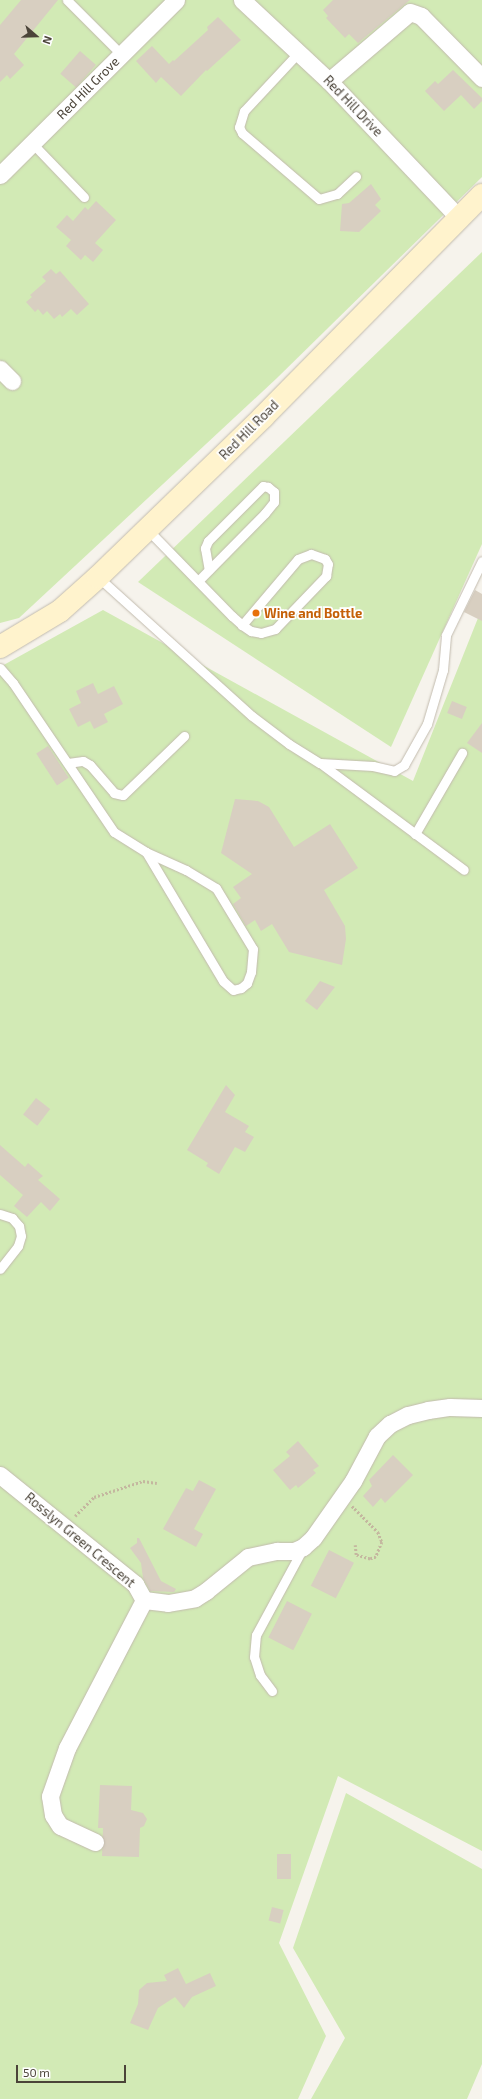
<!DOCTYPE html>
<style>
body{margin:0}
#map{position:relative;width:482px;height:2099px;overflow:hidden;background:#f6f3ec;font-family:"Exo 2",sans-serif}
div>[style]{position:absolute}
[style*='--x']{left:calc(var(--x)*1px);top:calc(var(--y)*1px);width:calc(var(--w)*1px);rotate:calc(var(--a)*1deg)}
.green>*{inset:0;background:#d2eab5}
.building>*{inset:0;background:#d8cfc1;transform-origin:0 0}
.path>*{height:2.5px;margin-top:-1.25px;transform-origin:0;background:repeating-linear-gradient(90deg,#c4b79f 0 2px,transparent 0 4px)}
.roads{filter:drop-shadow(0 0 1px #c2bbae) drop-shadow(0 0 1px #c2bbae)}
.lane>*{height:9px;margin:-4.5px;padding:0 4.5px;transform-origin:4.5px;border-radius:4.5px;background:#fff}
.street>*{height:17px;margin:-8.5px;padding:0 8.5px;transform-origin:8.5px;border-radius:8.5px;background:#fff}
.secondary>*{height:22px;margin:-11px;padding:0 11px;transform-origin:11px;border-radius:11px;background:#fff3cd}
.dots>*{width:11px;height:11px;translate:-50% -50%;box-sizing:border-box;border:2px solid #fff;border-radius:50%}
span{translate:-50% -50%;white-space:nowrap;text-align:center;line-height:1.15;-webkit-text-stroke:3.5px #fff;paint-order:stroke}
.street-label{font-size:13px;color:#4b4439}
.food-label{font-size:13px;color:#c56008;font-weight:700}
.left{translate:0 -50%;text-align:left}
.north{position:absolute;left:16px;top:16px;width:40px;height:40px;-webkit-text-stroke:3px #fff;paint-order:stroke;rotate:110deg;font-size:11px;font-weight:700;line-height:16px;text-align:center;color:#4b4439}
.north::after{content:'';display:block;margin:auto;width:14px;height:18px;background:#4b4439;clip-path:polygon(50% 0,100% 100%,50% 72%,0 100%)}
.scale{position:absolute;left:16px;top:2065px;width:110px;height:18px;box-sizing:border-box;border:2px solid #4b4439;border-top:0;padding-left:5px;font-size:12px;line-height:14px;white-space:nowrap;color:#4b4439;-webkit-text-stroke:3px #fff;paint-order:stroke}
</style>
<div id="map">
<div class="green">
<i style="clip-path:polygon(0 0,482px 0,482px 177px,277px 378px,19px 618px,0 623px)"></i>
<i style="clip-path:polygon(482px 252px,482px 544px,391px 747px,138px 582px)"></i>
<i style="clip-path:polygon(482px 608px,482px 1851px,338px 1776px,279px 1943px,326px 2036px,298px 2099px,0 2099px,0 667px,103px 610px,413px 781px)"></i>
<i style="clip-path:polygon(346px 1793px,482px 1869px,482px 2064px,467px 2099px,311px 2099px,345px 2038px,293px 1948px)"></i>
</div>
<div class="building">
<i style="clip-path:polygon(21px 0,58px 0,14px 54px,24px 65px,10px 79px,7px 75px,0 82px,0 25px)"></i>
<i style="clip-path:polygon(333px 0,410px 0,358px 43px,349px 34px,345px 38px,326px 18px,328px 16px,323px 10px)"></i>
<i style="clip-path:polygon(218px 17px,241px 40px,207px 71px,206px 70px,181px 96px,161px 77px,156px 83px,136px 61px,152px 46px,169px 64px,173px 60px,174px 61px,208px 30px,207px 27px)"></i>
<i style="left:80px;top:51px;width:21px;height:30px;rotate:41deg"></i>
<i style="clip-path:polygon(453px 70px,482px 98px,482px 101px,474px 109px,461px 95px,444px 111px,425px 91px,435px 81px,438px 84px)"></i>
<i style="clip-path:polygon(371px 184px,381px 199px,375px 205px,381px 211px,359px 232px,340px 231px,342px 204px,349px 203px)"></i>
<i style="clip-path:polygon(96px 201px,116px 220px,95px 243px,103px 250px,93px 262px,85px 255px,81px 260px,66px 246px,71px 240px,56px 227px,67px 215px,73px 221px,85px 207px,88px 210px)"></i>
<i style="clip-path:polygon(51px 269px,56px 274px,60px 271px,89px 304px,77px 315px,71px 309px,62px 317px,60px 314px,54px 319px,47px 311px,43px 315px,38px 309px,35px 312px,26px 302px,32px 297px,30px 295px,46px 281px,42px 277px)"></i>
<i style="clip-path:polygon(475px 590px,482px 594px,482px 621px,464px 612px)"></i>
<i style="clip-path:polygon(93px 683px,98px 694px,114px 686px,123px 704px,104px 714px,108px 722px,94px 729px,90px 721px,78px 727px,69px 709px,81px 703px,76px 691px)"></i>
<i style="left:452px;top:701px;width:16px;height:13px;rotate:22deg"></i>
<i style="clip-path:polygon(482px 723px,482px 753px,467px 743px)"></i>
<i style="left:48px;top:746px;width:38px;height:14px;rotate:57deg"></i>
<i style="clip-path:polygon(235px 799px,258px 801px,269px 807px,294px 847px,330px 824px,358px 868px,324px 890px,345px 926px,346px 939px,342px 965px,289px 952px,272px 924px,261px 931px,255px 920px,246px 926px,233px 904px,241px 898px,233px 887px,252px 874px,221px 853px)"></i>
<i style="clip-path:polygon(320px 981px,335px 987px,317px 1010px,305px 1001px)"></i>
<i style="clip-path:polygon(226px 1085px,235px 1095px,225px 1112px,249px 1126px,245px 1132px,254px 1137px,245px 1152px,235px 1147px,219px 1174px,206px 1166px,208px 1163px,187px 1150px)"></i>
<i style="left:36px;top:1098px;width:18px;height:21px;rotate:38deg"></i>
<i style="clip-path:polygon(0 1145px,25px 1167px,28px 1163px,43px 1176px,38px 1180px,60px 1199px,50px 1211px,41px 1202px,27px 1217px,14px 1206px,23px 1195px,0 1175px)"></i>
<i style="clip-path:polygon(298px 1441px,319px 1466px,313px 1470px,316px 1473px,298px 1488px,296px 1485px,290px 1490px,273px 1470px,290px 1456px,286px 1452px)"></i>
<i style="clip-path:polygon(393px 1455px,413px 1475px,385px 1503px,381px 1498px,373px 1507px,363px 1496px,372px 1486px,369px 1480px)"></i>
<i style="clip-path:polygon(199px 1480px,216px 1489px,194px 1529px,203px 1534px,196px 1547px,163px 1529px,186px 1488px,193px 1491px)"></i>
<i style="clip-path:polygon(137px 1538px,139px 1538px,161px 1581px,176px 1589px,174px 1592px,150px 1591px,143px 1578px,141px 1563px,130px 1548px,137px 1543px)"></i>
<i style="left:329px;top:1550px;width:28px;height:40px;rotate:27deg"></i>
<i style="left:287px;top:1601px;width:28px;height:41px;rotate:27deg"></i>
<i style="clip-path:polygon(100px 1785px,132px 1786px,131px 1810px,143px 1813px,147px 1819px,144px 1826px,140px 1828px,139px 1857px,102px 1856px,103px 1828px,98px 1828px)"></i>
<i style="left:277px;top:1854px;width:14px;height:25px"></i>
<i style="left:272px;top:1907px;width:12px;height:14px;rotate:14deg"></i>
<i style="clip-path:polygon(178px 1968px,186px 1984px,210px 1973px,216px 1986px,192px 1997px,184px 2008px,175px 1997px,158px 2008px,148px 2030px,130px 2023px,138px 2004px,139px 1990px,147px 1983px,167px 1981px,164px 1975px)"></i>
</div>
<div class="path">
<i style="--x:352;--y:1506;--w:37;--a:45"></i>
<i style="--x:378;--y:1532;--w:11;--a:68"></i>
<i style="--x:382;--y:1542;--w:16;--a:112"></i>
<i style="--x:376;--y:1557;--w:6;--a:162"></i>
<i style="--x:370;--y:1559;--w:15;--a:-164"></i>
<i style="--x:356;--y:1555;--w:10;--a:-96"></i>
<i style="--x:75;--y:1516;--w:27;--a:-45"></i>
<i style="--x:94;--y:1497;--w:52;--a:-18.1"></i>
<i style="--x:143;--y:1481;--w:14;--a:8"></i>
</div>
<div class="roads">
<div class="lane">
<i style="--x:67;--y:0;--w:78;--a:45"></i>
<i style="--x:299;--y:52;--w:81;--a:133"></i>
<i style="--x:244;--y:111;--w:17;--a:107"></i>
<i style="--x:239;--y:127;--w:7;--a:63"></i>
<i style="--x:242;--y:133;--w:101;--a:40.6"></i>
<i style="--x:319;--y:199;--w:19;--a:-16"></i>
<i style="--x:337;--y:194;--w:26;--a:-43"></i>
<i style="--x:32;--y:143;--w:75;--a:46.1"></i>
<i style="--x:147;--y:529;--w:122;--a:45.7"></i>
<i style="--x:232;--y:616;--w:13;--a:42"></i>
<i style="--x:242;--y:625;--w:11;--a:34"></i>
<i style="--x:251;--y:631;--w:10;--a:11"></i>
<i style="--x:261;--y:633;--w:15;--a:-16"></i>
<i style="--x:275;--y:629;--w:74;--a:-46.1"></i>
<i style="--x:326;--y:576;--w:12;--a:-81"></i>
<i style="--x:328;--y:564;--w:6;--a:-121"></i>
<i style="--x:325;--y:559;--w:15;--a:-160"></i>
<i style="--x:311;--y:554;--w:14;--a:159"></i>
<i style="--x:298;--y:559;--w:87;--a:130.3"></i>
<i style="--x:98;--y:577;--w:207;--a:42.1"></i>
<i style="--x:252;--y:716;--w:46;--a:37.1"></i>
<i style="--x:289;--y:744;--w:36;--a:32"></i>
<i style="--x:320;--y:763;--w:53;--a:3.2"></i>
<i style="--x:373;--y:766;--w:22;--a:13"></i>
<i style="--x:394;--y:771;--w:12;--a:-31"></i>
<i style="--x:404;--y:765;--w:47;--a:-60.7"></i>
<i style="--x:427;--y:724;--w:56;--a:-73.5"></i>
<i style="--x:443;--y:670;--w:35;--a:-85"></i>
<i style="--x:446;--y:635;--w:82;--a:-64.1"></i>
<i style="--x:198;--y:581;--w:95;--a:-45.4"></i>
<i style="--x:265;--y:513;--w:14;--a:-51"></i>
<i style="--x:274;--y:502;--w:10;--a:-90"></i>
<i style="--x:274;--y:492;--w:8;--a:-140"></i>
<i style="--x:268;--y:487;--w:5;--a:-169"></i>
<i style="--x:263;--y:486;--w:78;--a:135"></i>
<i style="--x:208;--y:541;--w:8;--a:113"></i>
<i style="--x:205;--y:548;--w:22;--a:80"></i>
<i style="--x:0;--y:668;--w:20;--a:49"></i>
<i style="--x:13;--y:683;--w:180;--a:55.9"></i>
<i style="--x:114;--y:832;--w:38;--a:32"></i>
<i style="--x:146;--y:852;--w:44;--a:24.2"></i>
<i style="--x:186;--y:870;--w:35;--a:31"></i>
<i style="--x:216;--y:888;--w:71;--a:58.8"></i>
<i style="--x:253;--y:949;--w:23;--a:95"></i>
<i style="--x:251;--y:972;--w:12;--a:110"></i>
<i style="--x:247;--y:983;--w:8;--a:140"></i>
<i style="--x:241;--y:988;--w:8;--a:166"></i>
<i style="--x:233;--y:990;--w:13;--a:-138"></i>
<i style="--x:223;--y:981;--w:150;--a:-120.8"></i>
<i style="--x:68;--y:763;--w:15;--a:-8"></i>
<i style="--x:83;--y:761;--w:8;--a:30"></i>
<i style="--x:90;--y:765;--w:37;--a:49"></i>
<i style="--x:114;--y:793;--w:9;--a:13"></i>
<i style="--x:123;--y:795;--w:85;--a:-44"></i>
<i style="--x:320;--y:763;--w:179;--a:36.6"></i>
<i style="--x:415;--y:834;--w:94;--a:-59.9"></i>
<i style="--x:0;--y:1214;--w:13;--a:18"></i>
<i style="--x:12;--y:1218;--w:11;--a:49"></i>
<i style="--x:19;--y:1226;--w:10;--a:79"></i>
<i style="--x:21;--y:1236;--w:10;--a:107"></i>
<i style="--x:18;--y:1246;--w:29;--a:128"></i>
<i style="--x:272;--y:1691;--w:20;--a:-127"></i>
<i style="--x:260;--y:1675;--w:19;--a:-108"></i>
<i style="--x:254;--y:1657;--w:22;--a:-85"></i>
<i style="--x:256;--y:1635;--w:99;--a:-61.6"></i>
</div>
<div class="street">
<i style="--x:242;--y:0;--w:119;--a:43"></i>
<i style="--x:329;--y:81;--w:187;--a:46.5"></i>
<i style="--x:329;--y:81;--w:106;--a:-40.4"></i>
<i style="--x:410;--y:12;--w:12;--a:20"></i>
<i style="--x:421;--y:16;--w:87;--a:45.5"></i>
<i style="--x:0;--y:175;--w:248;--a:-44.8"></i>
<i style="--x:0;--y:369;--w:17;--a:45"></i>
<i style="--x:0;--y:1475;--w:174;--a:38.9"></i>
<i style="--x:135;--y:1584;--w:18;--a:61"></i>
<i style="--x:144;--y:1600;--w:24;--a:7"></i>
<i style="--x:168;--y:1603;--w:27;--a:-10"></i>
<i style="--x:195;--y:1598;--w:13;--a:-32"></i>
<i style="--x:206;--y:1591;--w:54;--a:-39"></i>
<i style="--x:248;--y:1557;--w:30;--a:-12"></i>
<i style="--x:277;--y:1551;--w:17;--a:0"></i>
<i style="--x:294;--y:1551;--w:10;--a:-24"></i>
<i style="--x:303;--y:1547;--w:13;--a:-42"></i>
<i style="--x:313;--y:1538;--w:70;--a:-54.9"></i>
<i style="--x:353;--y:1481;--w:51;--a:-61.9"></i>
<i style="--x:377;--y:1436;--w:18;--a:-43"></i>
<i style="--x:390;--y:1424;--w:20;--a:-27"></i>
<i style="--x:408;--y:1415;--w:21;--a:-14"></i>
<i style="--x:428;--y:1410;--w:22;--a:-8"></i>
<i style="--x:450;--y:1407;--w:32;--a:2"></i>
<i style="--x:95;--y:1842;--w:38;--a:-155"></i>
<i style="--x:60;--y:1826;--w:13;--a:-122"></i>
<i style="--x:53;--y:1815;--w:19;--a:-99"></i>
<i style="--x:50;--y:1796;--w:51;--a:-70.5"></i>
<i style="--x:67;--y:1748;--w:167;--a:-62.5"></i>
</div>
<div class="secondary">
<i style="--x:0;--y:647;--w:70;--a:-31"></i>
<i style="--x:60;--y:611;--w:51;--a:-41.8"></i>
<i style="--x:98;--y:577;--w:230;--a:-44.1"></i>
<i style="--x:263;--y:417;--w:312;--a:-45.4"></i>
</div>
</div>
<div class="dots">
<i style="left:256px;top:613px;background:#e8710a"></i>
</div>
<div class="street-label">
<span style="left:88px;top:88px;rotate:-45deg">Red Hill Grove</span>
<span style="left:353px;top:106px;rotate:46deg">Red Hill Drive</span>
<span style="left:249px;top:430px;rotate:-45deg">Red Hill Road</span>
<span style="left:80px;top:1540px;rotate:40deg">Rosslyn Green Crescent</span>
</div>
<div class="food-label">
<span class="left" style="left:264px;top:613px">Wine and Bottle</span>
</div>
<div class="north">N</div>
<div class="scale">50 m</div>
</div>
